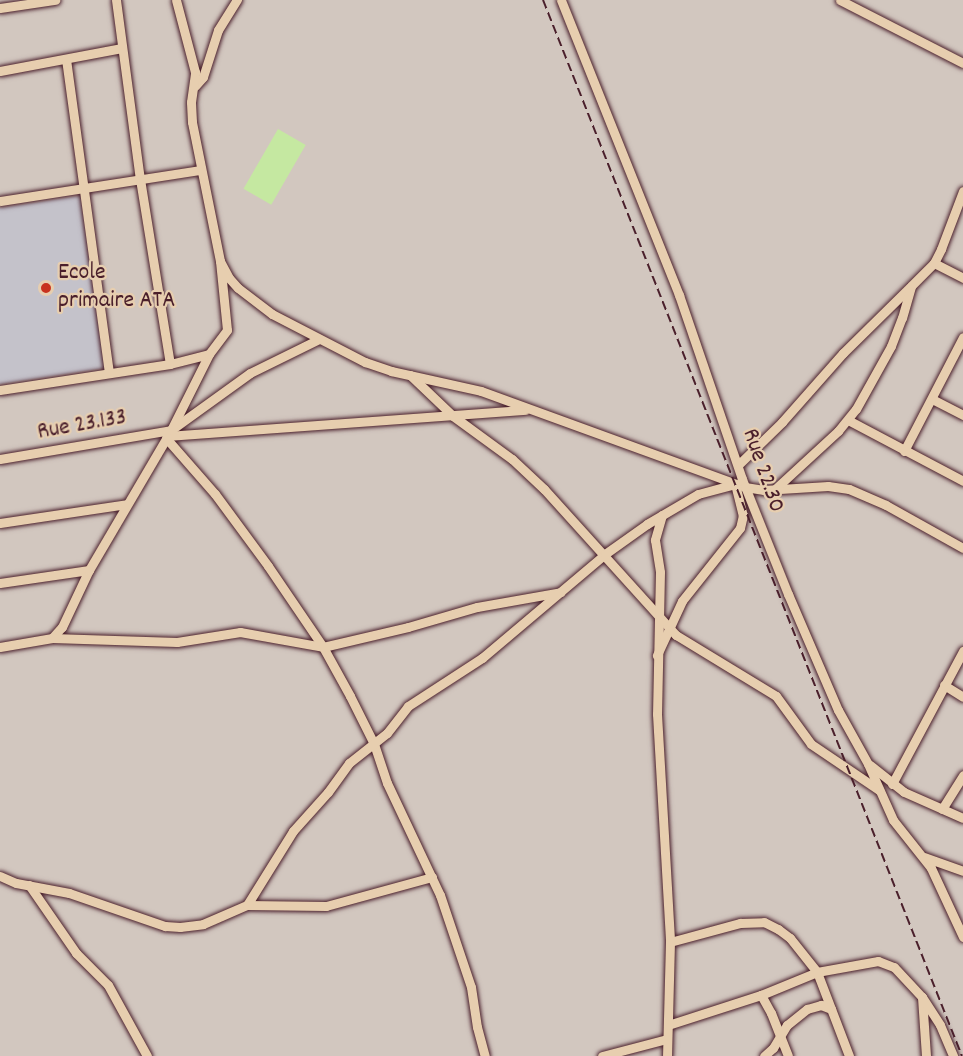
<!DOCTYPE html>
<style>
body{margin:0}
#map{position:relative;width:963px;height:1056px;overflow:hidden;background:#d2c7bf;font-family:Dekko,sans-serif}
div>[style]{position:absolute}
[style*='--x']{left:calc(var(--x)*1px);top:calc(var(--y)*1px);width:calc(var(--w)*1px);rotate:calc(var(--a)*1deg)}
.built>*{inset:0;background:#c4c2ca}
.green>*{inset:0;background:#c5e8a1;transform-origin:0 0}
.roads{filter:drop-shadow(0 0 2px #4a1f2b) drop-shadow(0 0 2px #4a1f2b)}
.minor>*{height:9px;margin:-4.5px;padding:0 4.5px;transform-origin:4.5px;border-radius:4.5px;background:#e7ceaf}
.rail>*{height:2px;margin-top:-1px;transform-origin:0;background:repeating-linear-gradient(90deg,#4a1f2b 0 9px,transparent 0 13.5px)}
.dots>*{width:16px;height:16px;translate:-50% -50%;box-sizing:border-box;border:3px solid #e7ceaf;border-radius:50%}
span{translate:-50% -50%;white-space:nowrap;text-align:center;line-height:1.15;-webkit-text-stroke:4.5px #e7ceaf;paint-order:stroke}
.poi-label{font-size:24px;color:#4a1f2b}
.left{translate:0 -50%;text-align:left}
.street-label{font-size:24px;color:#4a1f2b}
</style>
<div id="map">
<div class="built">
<i style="clip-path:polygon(80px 196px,104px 368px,0 384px,0 208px)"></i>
</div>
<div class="green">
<i style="left:278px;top:129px;width:32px;height:69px;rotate:30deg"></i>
</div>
<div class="roads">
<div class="minor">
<i style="--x:116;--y:0;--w:181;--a:82.4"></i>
<i style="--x:140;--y:179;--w:187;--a:80.8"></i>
<i style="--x:561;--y:0;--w:318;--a:68.2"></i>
<i style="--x:679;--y:295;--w:194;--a:71.1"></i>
<i style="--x:742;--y:479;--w:124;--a:68.2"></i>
<i style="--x:788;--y:594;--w:126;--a:66.7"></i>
<i style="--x:838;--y:710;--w:62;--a:60.9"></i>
<i style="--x:868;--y:764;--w:61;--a:65.9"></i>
<i style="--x:893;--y:820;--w:61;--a:51.6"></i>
<i style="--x:931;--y:868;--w:76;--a:65.1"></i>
<i style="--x:840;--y:0;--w:138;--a:27.1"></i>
<i style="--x:0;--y:8;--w:56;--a:-8.3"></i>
<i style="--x:66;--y:59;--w:317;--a:82.2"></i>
<i style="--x:0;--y:71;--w:124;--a:-10.7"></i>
<i style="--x:195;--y:86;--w:12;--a:-48"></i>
<i style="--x:203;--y:77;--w:49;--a:-72.3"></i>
<i style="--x:218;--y:30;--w:36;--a:-58"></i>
<i style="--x:0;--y:201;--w:202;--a:-8.8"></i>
<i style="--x:220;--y:261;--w:19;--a:62"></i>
<i style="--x:229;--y:278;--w:13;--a:48"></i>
<i style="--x:238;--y:288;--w:43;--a:37.4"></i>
<i style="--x:272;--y:314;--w:105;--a:27.3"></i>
<i style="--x:365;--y:362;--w:28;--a:19"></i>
<i style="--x:391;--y:371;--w:92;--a:12.5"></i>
<i style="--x:481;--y:391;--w:281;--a:20"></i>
<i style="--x:745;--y:487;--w:19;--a:9"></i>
<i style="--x:764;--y:490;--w:64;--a:-3.6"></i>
<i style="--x:828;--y:486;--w:21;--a:8"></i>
<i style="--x:849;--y:489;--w:40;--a:23.4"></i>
<i style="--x:886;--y:505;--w:88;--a:29.2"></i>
<i style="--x:934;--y:263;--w:33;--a:27"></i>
<i style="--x:410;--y:375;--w:59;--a:43.6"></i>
<i style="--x:453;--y:416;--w:73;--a:36.1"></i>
<i style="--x:512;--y:459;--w:44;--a:43.2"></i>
<i style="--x:544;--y:489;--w:197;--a:47.9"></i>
<i style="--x:676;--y:635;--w:117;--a:31.4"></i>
<i style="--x:776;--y:696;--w:59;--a:53.9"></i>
<i style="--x:811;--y:744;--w:82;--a:34.1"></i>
<i style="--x:0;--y:390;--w:172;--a:-8.7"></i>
<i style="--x:170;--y:364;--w:40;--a:-14.4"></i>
<i style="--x:932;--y:399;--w:35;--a:27"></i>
<i style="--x:848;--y:420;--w:130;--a:27.9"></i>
<i style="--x:168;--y:436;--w:358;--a:-4.2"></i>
<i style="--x:166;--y:438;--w:74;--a:48.8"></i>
<i style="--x:215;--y:494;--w:89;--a:53.6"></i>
<i style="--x:268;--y:566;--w:98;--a:55.8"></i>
<i style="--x:323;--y:647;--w:56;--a:61.1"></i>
<i style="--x:350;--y:696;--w:54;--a:63.4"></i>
<i style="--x:374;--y:744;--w:41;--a:71.6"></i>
<i style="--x:387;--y:783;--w:124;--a:64.7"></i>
<i style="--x:440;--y:895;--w:97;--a:71.4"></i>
<i style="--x:471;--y:987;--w:40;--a:81.5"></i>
<i style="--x:477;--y:1027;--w:30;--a:75"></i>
<i style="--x:904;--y:451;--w:128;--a:-62.6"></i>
<i style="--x:0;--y:459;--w:173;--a:-9.6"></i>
<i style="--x:171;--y:430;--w:97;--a:-35.8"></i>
<i style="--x:250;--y:373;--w:77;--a:-26.2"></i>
<i style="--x:738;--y:465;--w:62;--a:-44.3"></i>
<i style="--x:782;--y:422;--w:92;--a:-48.5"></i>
<i style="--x:843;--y:353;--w:93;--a:-44.6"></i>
<i style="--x:775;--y:489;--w:86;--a:-42.6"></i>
<i style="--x:838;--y:431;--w:28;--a:-51"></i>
<i style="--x:856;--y:409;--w:72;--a:-60.9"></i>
<i style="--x:891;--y:346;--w:30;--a:-69"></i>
<i style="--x:902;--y:318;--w:33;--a:-74"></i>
<i style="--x:911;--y:286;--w:33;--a:-45"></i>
<i style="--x:934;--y:263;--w:16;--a:-63"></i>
<i style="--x:941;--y:249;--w:62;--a:-69.2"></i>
<i style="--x:662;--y:515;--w:26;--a:106"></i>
<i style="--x:655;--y:540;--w:32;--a:81"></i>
<i style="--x:660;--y:572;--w:142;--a:91.2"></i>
<i style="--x:657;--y:714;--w:228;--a:86.7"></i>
<i style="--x:670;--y:942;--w:114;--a:91.5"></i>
<i style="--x:0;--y:523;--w:128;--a:-8.5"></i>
<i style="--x:0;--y:583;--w:90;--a:-8.3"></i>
<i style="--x:52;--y:638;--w:15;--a:-48"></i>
<i style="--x:62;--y:627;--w:63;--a:-64.7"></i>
<i style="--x:89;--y:570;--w:162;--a:-59.6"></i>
<i style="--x:171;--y:430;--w:85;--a:-63.4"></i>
<i style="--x:209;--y:354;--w:30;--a:-53"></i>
<i style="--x:227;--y:330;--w:69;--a:-95.8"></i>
<i style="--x:220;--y:261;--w:142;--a:-101.4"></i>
<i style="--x:192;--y:122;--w:20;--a:-93"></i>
<i style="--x:191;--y:102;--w:30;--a:-82"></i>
<i style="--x:195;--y:72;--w:74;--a:-104.8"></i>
<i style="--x:0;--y:647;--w:53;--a:-9.8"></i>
<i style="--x:52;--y:638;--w:125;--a:1.8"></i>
<i style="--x:177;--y:642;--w:64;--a:-9"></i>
<i style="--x:240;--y:632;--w:84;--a:10.2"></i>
<i style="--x:323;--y:647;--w:87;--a:-13.2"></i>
<i style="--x:408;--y:627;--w:72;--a:-16.2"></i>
<i style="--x:477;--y:607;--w:85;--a:-10.1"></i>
<i style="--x:944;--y:685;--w:22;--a:32"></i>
<i style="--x:870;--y:765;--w:43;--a:38.5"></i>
<i style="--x:904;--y:792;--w:64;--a:23.8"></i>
<i style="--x:892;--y:784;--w:151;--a:-61.9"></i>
<i style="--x:942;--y:809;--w:40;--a:-58"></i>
<i style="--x:924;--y:857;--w:41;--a:19.7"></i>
<i style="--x:0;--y:876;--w:17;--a:24"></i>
<i style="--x:16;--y:883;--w:54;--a:10.7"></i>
<i style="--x:69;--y:893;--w:102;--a:19"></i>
<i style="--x:165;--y:926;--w:15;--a:4"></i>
<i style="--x:180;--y:927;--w:23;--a:-7"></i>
<i style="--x:203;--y:924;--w:48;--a:-23.4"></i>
<i style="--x:247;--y:905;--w:79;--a:0.7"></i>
<i style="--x:326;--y:906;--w:110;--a:-15.3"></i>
<i style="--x:29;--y:885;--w:83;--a:55.3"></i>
<i style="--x:76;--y:953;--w:45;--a:45"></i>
<i style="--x:108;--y:985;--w:81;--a:61.2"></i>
<i style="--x:247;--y:905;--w:87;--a:-58.1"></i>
<i style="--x:293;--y:831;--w:52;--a:-48.1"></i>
<i style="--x:328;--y:792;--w:36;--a:-54"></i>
<i style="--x:349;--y:763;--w:48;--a:-38.3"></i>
<i style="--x:387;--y:733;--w:34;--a:-52"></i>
<i style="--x:408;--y:706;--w:88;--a:-33"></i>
<i style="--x:482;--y:658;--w:161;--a:-40.2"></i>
<i style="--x:605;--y:554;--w:52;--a:-35.5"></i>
<i style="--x:647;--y:524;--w:59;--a:-30.5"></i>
<i style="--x:698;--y:494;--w:38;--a:-15"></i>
<i style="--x:735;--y:484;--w:32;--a:76"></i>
<i style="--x:743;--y:515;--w:13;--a:103"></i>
<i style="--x:740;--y:528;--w:93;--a:128.5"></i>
<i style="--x:682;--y:601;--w:60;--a:114.8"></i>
<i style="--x:670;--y:942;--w:73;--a:-15.2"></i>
<i style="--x:740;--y:923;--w:24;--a:-2"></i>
<i style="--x:764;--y:922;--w:16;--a:27"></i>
<i style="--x:778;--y:929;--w:15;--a:37"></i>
<i style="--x:790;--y:938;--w:43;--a:51.5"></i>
<i style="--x:817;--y:972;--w:90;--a:69.1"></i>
<i style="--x:761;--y:995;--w:21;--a:61"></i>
<i style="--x:771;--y:1013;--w:46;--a:68.4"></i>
<i style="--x:922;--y:997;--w:59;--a:86.1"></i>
<i style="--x:668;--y:1025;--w:98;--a:-17.9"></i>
<i style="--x:761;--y:995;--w:61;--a:-22.3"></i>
<i style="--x:817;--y:972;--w:62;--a:-10.2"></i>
<i style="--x:878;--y:961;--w:17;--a:21"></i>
<i style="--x:894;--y:967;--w:41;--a:47"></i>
<i style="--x:922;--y:997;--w:33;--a:57"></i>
<i style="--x:940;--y:1025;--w:34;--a:67"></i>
<i style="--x:602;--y:1056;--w:67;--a:-14.7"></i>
<i style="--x:764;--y:1056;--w:12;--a:-42"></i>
<i style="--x:773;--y:1048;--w:27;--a:-59"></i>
<i style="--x:787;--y:1025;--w:26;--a:-39"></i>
<i style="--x:807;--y:1009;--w:15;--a:-16"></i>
<i style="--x:821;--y:1005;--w:11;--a:22"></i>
</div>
</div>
<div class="rail">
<i style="--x:543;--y:0;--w:1136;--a:68.36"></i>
</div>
<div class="dots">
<i style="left:46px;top:288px;background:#c8321e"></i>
</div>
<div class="poi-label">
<span class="left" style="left:58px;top:288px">Ecole<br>primaire ATA</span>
</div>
<div class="street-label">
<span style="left:82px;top:426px;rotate:-10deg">Rue 23.133</span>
<span style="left:762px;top:471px;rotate:71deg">Rue 22.30</span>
</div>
</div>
